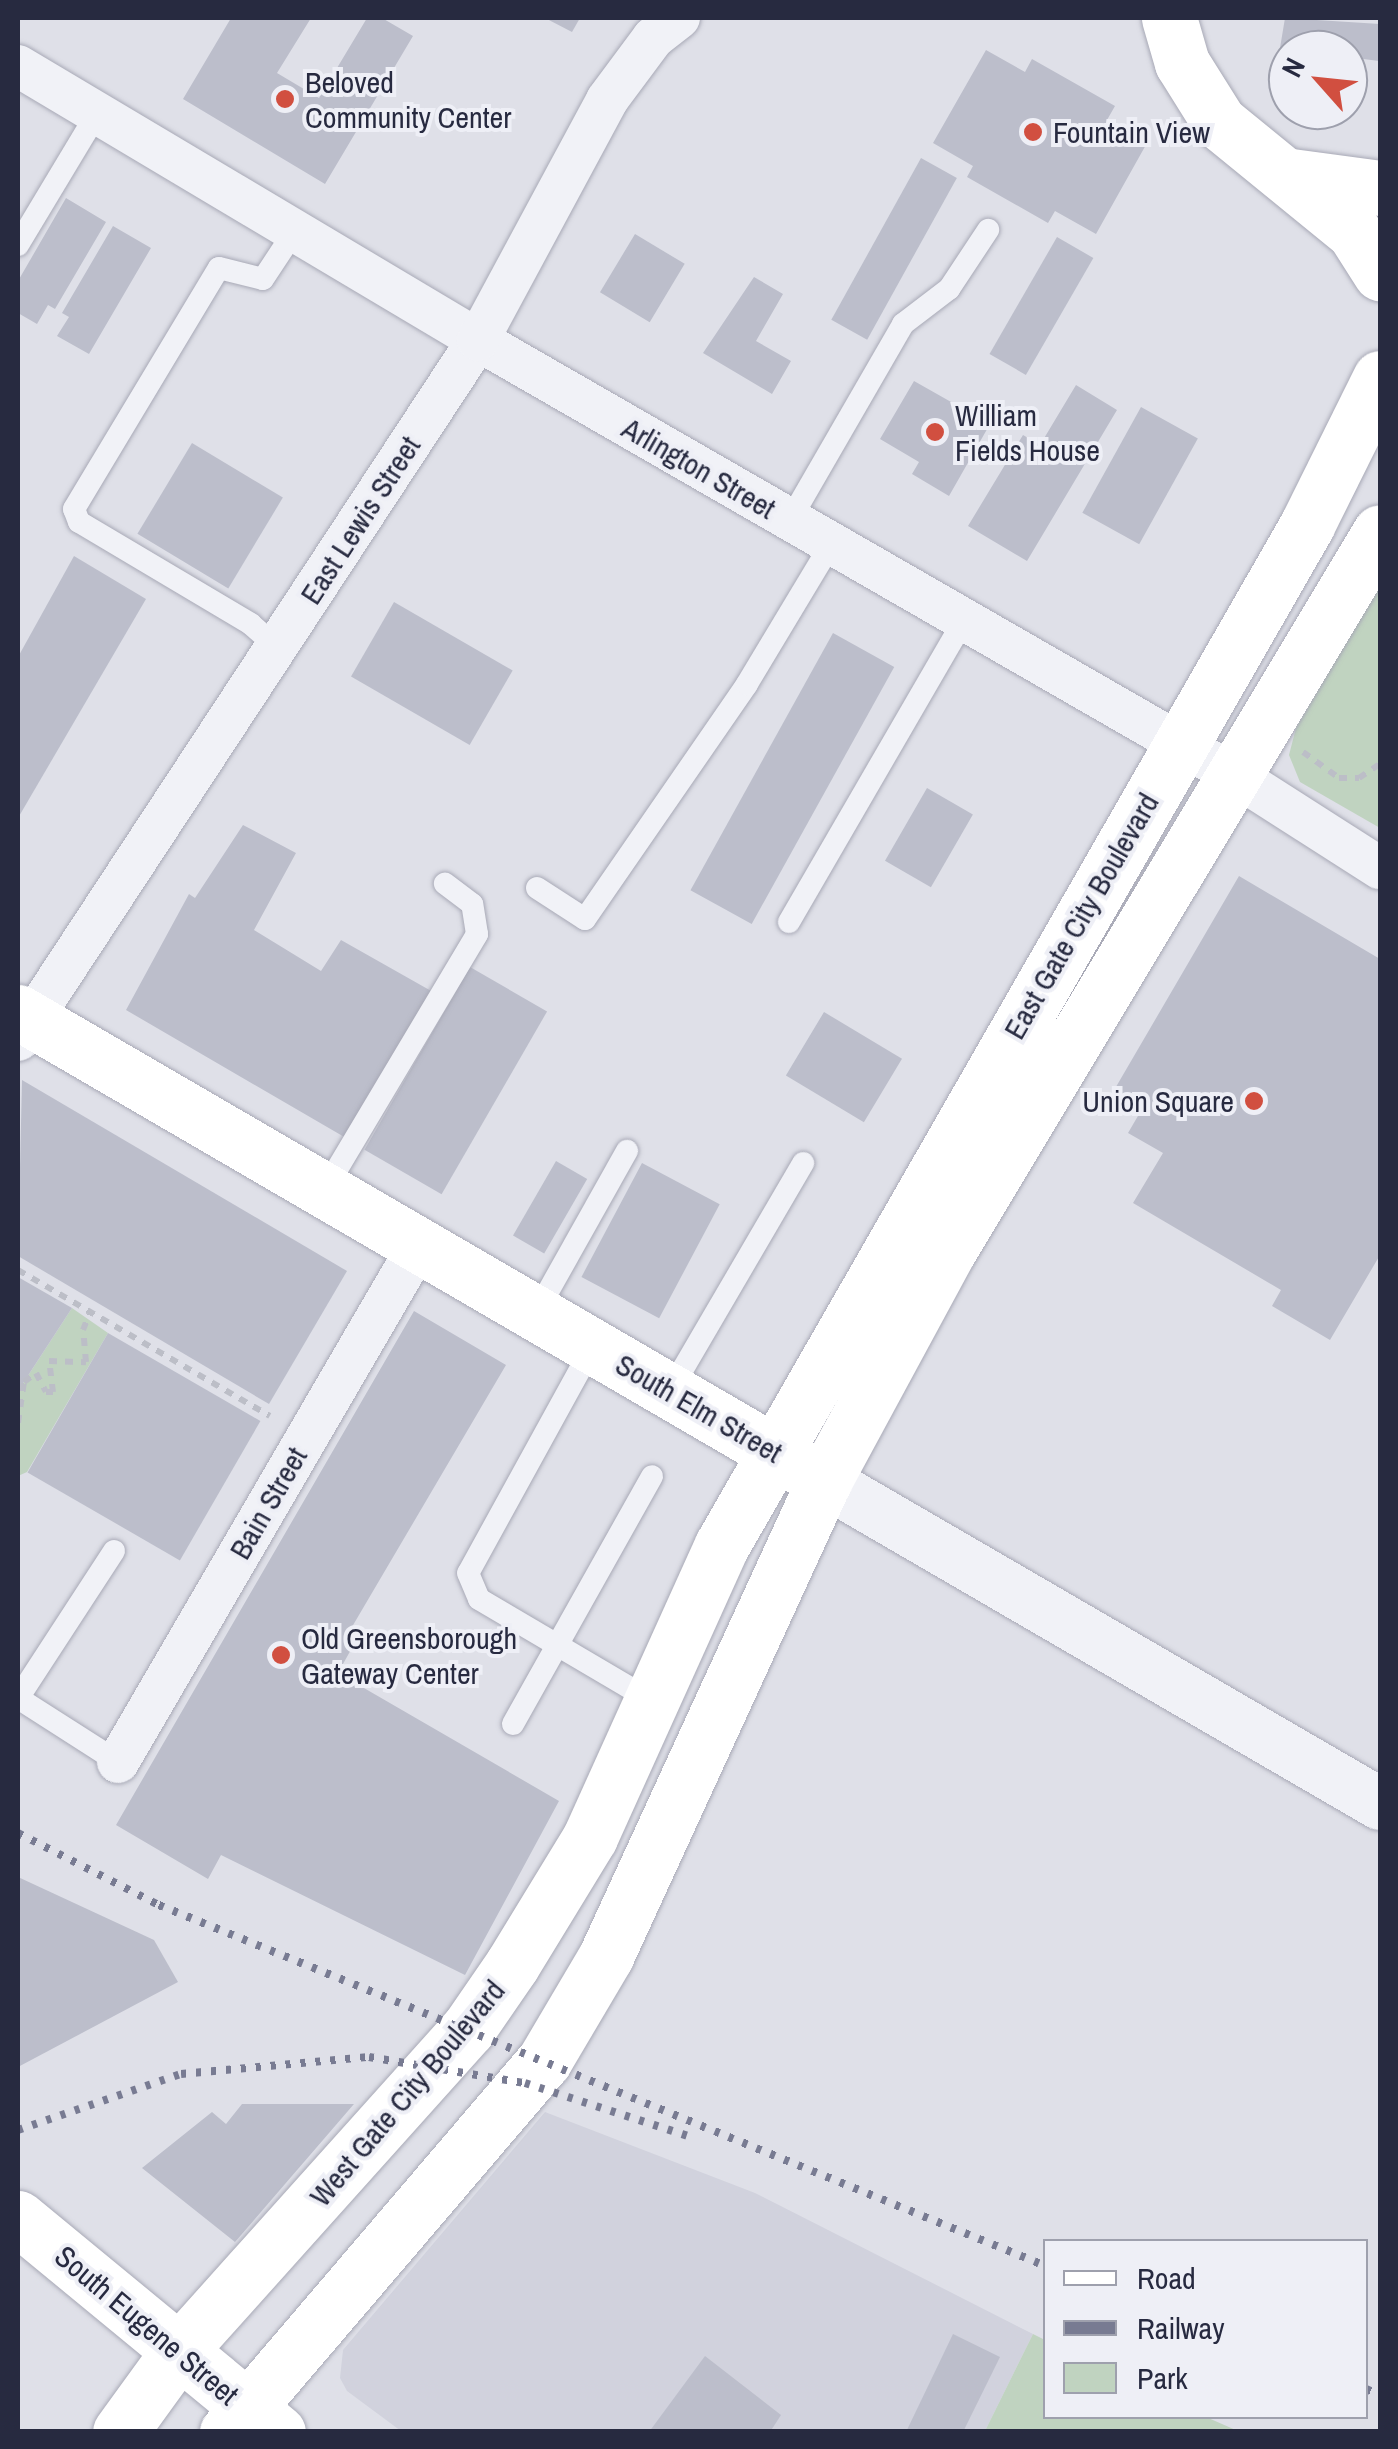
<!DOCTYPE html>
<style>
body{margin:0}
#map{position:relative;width:1398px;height:2449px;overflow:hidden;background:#dfe0e8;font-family:"Archivo Narrow",sans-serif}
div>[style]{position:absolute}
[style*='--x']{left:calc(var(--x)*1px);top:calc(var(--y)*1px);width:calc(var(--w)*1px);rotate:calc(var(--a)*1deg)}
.built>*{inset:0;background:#d1d2dd}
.green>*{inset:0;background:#c0d3c0}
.building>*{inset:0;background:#bcbecb;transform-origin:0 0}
.path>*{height:6px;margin-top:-3px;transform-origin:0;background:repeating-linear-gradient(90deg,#bcbec7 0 8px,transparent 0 16px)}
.roads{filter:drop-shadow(0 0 2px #a8a9b6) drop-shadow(0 0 2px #a8a9b6)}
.service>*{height:22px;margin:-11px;padding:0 11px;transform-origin:11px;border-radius:11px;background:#f1f2f7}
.minor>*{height:42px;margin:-21px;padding:0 21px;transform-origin:21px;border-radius:21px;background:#f1f2f7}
.tertiary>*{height:52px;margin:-26px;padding:0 26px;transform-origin:26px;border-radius:26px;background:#f1f2f7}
.secondary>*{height:55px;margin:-27.5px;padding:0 27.5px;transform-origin:27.5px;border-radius:27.5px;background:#fff}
.primary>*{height:55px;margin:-27.5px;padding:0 27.5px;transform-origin:27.5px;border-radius:27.5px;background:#fff}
.rail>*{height:8px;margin-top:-4px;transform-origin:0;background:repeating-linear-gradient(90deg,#787b92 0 5px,transparent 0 15px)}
.dots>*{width:28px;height:28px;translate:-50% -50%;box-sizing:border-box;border:5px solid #eeeff6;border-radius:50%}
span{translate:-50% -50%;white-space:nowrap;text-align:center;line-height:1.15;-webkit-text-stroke:8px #eeeff6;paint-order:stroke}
.poi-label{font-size:30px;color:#272a40}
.left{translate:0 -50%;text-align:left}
.right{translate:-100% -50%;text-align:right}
.street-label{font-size:30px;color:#272a40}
.frame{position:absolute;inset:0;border:20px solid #272a40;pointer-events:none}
.legend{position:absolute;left:1043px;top:2239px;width:325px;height:180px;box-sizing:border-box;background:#eeeff6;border:2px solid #9ea0ad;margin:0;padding:12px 18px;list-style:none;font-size:30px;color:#272a40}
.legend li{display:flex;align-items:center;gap:20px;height:50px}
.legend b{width:50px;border:2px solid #9ea0ad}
.north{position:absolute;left:1268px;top:30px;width:100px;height:100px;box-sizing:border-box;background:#eeeff6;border:2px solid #9ea0ad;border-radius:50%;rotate:297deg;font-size:28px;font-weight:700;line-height:40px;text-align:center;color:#272a40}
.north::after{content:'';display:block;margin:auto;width:35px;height:45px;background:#d14f40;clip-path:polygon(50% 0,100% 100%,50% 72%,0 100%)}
</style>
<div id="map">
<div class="built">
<i style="clip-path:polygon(545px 2112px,755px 2193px,1033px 2334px,985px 2431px,401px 2431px,347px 2391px,340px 2378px,343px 2350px)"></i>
</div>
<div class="green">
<i style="clip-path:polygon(1380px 584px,1380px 828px,1300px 782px,1289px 755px,1296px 728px)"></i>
<i style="clip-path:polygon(72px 1308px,108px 1333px,27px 1472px,18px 1476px,18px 1391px)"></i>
<i style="clip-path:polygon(1033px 2334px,1045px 2340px,1046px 2416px,1206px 2417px,1238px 2431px,985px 2431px)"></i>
</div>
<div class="building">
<i style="clip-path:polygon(231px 18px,311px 18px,277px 73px,319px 98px,367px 18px,382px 18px,413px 36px,325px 184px,183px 99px)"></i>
<i style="clip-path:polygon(545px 18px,580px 18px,572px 32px)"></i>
<i style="clip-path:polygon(1285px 18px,1380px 24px,1379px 61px,1348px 57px,1348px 50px,1280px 48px)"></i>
<i style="clip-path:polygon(986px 50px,1025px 72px,1032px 59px,1115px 106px,1107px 120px,1147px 143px,1096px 234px,1055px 211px,1048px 223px,967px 177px,973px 166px,933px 143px)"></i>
<i style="left:921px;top:158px;width:41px;height:185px;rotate:29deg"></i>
<i style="clip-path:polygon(66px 198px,106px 222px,55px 309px,48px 305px,37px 324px,18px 313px,18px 281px)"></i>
<i style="clip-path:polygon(113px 226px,151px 248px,89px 354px,57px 336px,69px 317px,62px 313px)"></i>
<i style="left:635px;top:234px;width:58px;height:68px;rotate:31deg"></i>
<i style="left:1057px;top:237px;width:42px;height:135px;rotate:30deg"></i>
<i style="clip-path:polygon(754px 277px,783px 294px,756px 341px,791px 361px,772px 394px,703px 353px)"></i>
<i style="clip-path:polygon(914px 381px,990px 424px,949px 496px,912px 474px,919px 462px,880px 439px)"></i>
<i style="clip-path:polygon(1076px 385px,1117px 410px,1027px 561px,968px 526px,1023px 435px,1040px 445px)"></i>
<i style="left:1141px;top:407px;width:65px;height:121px;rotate:29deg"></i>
<i style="left:192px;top:443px;width:106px;height:106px;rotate:31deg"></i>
<i style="clip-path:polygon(74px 556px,146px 599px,18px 818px,18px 657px)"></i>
<i style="left:394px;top:602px;width:137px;height:86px;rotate:30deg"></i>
<i style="left:833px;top:633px;width:70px;height:294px;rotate:29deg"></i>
<i style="left:927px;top:788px;width:53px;height:84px;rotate:30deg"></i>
<i style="clip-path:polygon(243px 825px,296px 853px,254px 930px,321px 971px,341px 940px,433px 992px,346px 1138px,126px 1010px,189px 894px,195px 898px)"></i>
<i style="clip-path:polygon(1239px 876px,1380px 959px,1380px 1255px,1330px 1340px,1272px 1306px,1281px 1290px,1133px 1203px,1163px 1153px,1128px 1133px,1142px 1109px,1113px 1092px)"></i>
<i style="left:470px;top:967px;width:89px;height:211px;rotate:30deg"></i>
<i style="left:824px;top:1012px;width:91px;height:74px;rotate:31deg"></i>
<i style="clip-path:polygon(22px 1080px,347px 1271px,269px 1404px,18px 1256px)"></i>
<i style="left:556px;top:1161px;width:36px;height:86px;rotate:30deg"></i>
<i style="left:642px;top:1163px;width:88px;height:129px;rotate:28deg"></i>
<i style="clip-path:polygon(18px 1277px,72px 1308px,18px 1391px)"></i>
<i style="clip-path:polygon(414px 1311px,506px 1365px,349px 1632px,358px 1637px,338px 1673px,559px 1801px,465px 1975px,221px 1855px,208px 1879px,116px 1825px)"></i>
<i style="left:108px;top:1333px;width:176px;height:161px;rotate:30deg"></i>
<i style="clip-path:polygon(18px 1877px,154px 1940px,178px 1982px,18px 2067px)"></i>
<i style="clip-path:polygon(242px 2104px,354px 2104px,235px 2242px,142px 2168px,212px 2112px,226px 2124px)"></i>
<i style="clip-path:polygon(953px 2334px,1000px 2357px,963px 2432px,906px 2432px)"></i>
<i style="clip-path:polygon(705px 2356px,781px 2415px,770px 2432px,649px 2432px)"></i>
</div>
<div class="path">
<i style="--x:1303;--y:752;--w:44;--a:35.8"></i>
<i style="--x:1339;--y:778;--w:20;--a:0"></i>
<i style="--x:1359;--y:778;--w:25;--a:-34"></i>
<i style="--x:18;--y:1270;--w:291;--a:30.1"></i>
<i style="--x:18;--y:1423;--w:41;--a:-81.7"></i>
<i style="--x:24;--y:1382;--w:15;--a:-37"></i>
<i style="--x:36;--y:1373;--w:21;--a:62"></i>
<i style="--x:46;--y:1392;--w:7;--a:0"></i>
<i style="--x:53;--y:1392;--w:31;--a:-97"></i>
<i style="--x:49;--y:1361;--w:37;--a:2"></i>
<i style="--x:86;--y:1362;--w:32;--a:-95"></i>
<i style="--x:83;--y:1330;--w:17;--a:-69"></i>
</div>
<div class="roads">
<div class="service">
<i style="--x:18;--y:245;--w:152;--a:-59"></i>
<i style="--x:790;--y:520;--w:226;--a:-60"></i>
<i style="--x:903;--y:324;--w:58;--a:-37.3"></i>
<i style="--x:949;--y:289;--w:71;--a:-56.5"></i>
<i style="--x:277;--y:647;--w:35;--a:-139"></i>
<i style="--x:251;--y:624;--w:200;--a:-149.3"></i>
<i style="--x:79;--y:522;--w:14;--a:-111"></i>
<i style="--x:74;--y:509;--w:281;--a:-59"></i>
<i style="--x:219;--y:268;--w:45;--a:14"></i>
<i style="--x:263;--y:279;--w:56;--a:-56.6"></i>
<i style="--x:537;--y:888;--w:57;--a:32.9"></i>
<i style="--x:585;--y:919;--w:285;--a:-55.4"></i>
<i style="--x:747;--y:684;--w:163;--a:-59"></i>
<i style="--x:789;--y:922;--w:349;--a:-59.9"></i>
<i style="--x:324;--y:1191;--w:299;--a:-59.2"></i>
<i style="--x:477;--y:934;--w:30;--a:-99"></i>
<i style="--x:472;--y:904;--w:34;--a:-143"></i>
<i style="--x:536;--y:1313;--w:186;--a:-60.7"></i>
<i style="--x:593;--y:1346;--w:259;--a:118.8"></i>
<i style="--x:468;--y:1573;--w:28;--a:67"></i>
<i style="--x:479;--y:1599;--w:201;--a:30.5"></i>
<i style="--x:670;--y:1391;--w:264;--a:-59.7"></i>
<i style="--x:114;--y:1551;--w:176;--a:123.1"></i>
<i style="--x:18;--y:1698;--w:119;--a:32.6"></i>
<i style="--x:513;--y:1724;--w:284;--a:-60.7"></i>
</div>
<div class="minor">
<i style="--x:18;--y:66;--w:535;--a:30.78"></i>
<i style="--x:478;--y:340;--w:874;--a:29.91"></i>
<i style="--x:1236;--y:776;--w:171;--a:32.6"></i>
<i style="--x:18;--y:1040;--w:838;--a:-56.69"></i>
<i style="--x:478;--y:340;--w:272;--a:-61.7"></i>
<i style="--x:607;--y:100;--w:77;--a:-53.4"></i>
<i style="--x:653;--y:38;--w:33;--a:-38"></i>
<i style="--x:118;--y:1762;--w:598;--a:-59.79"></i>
</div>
<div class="tertiary">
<i style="--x:824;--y:1481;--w:643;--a:30.15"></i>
</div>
<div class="secondary">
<i style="--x:1169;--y:18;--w:47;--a:73.9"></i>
<i style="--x:1182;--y:63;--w:70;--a:57.9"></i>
<i style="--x:1219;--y:122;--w:174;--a:39.2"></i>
<i style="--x:1354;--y:232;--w:49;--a:57.6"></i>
<i style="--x:1291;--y:176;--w:90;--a:7.7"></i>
<i style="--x:18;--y:1012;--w:933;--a:30.19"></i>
<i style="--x:18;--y:2218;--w:337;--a:39.5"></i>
</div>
<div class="primary">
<i style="--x:120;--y:2432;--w:99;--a:-54.1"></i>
<i style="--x:178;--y:2352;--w:434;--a:-48.1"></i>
<i style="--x:468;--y:2029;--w:78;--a:-55.5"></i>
<i style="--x:512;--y:1965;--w:150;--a:-58.6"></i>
<i style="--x:590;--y:1837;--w:320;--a:-65.7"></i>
<i style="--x:722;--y:1545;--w:1176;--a:-60.16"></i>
<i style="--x:1307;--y:525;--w:164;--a:-63.6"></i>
<i style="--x:227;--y:2432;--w:488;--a:-49.5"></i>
<i style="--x:544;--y:2061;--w:122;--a:-59.4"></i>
<i style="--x:606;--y:1956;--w:523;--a:-65.35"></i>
<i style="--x:824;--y:1481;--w:263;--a:-61.6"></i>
<i style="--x:949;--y:1250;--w:837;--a:-59.02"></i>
</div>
</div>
<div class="rail">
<i style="--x:18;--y:1833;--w:158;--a:27.1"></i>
<i style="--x:159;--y:1905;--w:958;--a:22.15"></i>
<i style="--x:18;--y:2130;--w:172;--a:-19"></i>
<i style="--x:181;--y:2074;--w:189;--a:-5.2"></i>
<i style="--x:369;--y:2057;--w:158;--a:9.5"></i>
<i style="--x:525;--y:2083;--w:171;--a:18"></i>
<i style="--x:1366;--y:2389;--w:15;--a:23"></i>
</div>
<div class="dots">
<i style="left:285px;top:99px;background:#d14f40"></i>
<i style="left:1033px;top:132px;background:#d14f40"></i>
<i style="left:935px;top:432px;background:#d14f40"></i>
<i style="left:1254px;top:1101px;background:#d14f40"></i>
<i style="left:281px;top:1655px;background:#d14f40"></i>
</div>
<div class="poi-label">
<span class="left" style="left:305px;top:99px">Beloved<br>Community Center</span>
<span class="left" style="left:1053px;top:132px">Fountain View</span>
<span class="left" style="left:955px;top:432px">William<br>Fields House</span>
<span class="right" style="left:1234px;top:1101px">Union Square</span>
<span class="left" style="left:301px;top:1655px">Old Greensborough<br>Gateway Center</span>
</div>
<div class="street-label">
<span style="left:699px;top:468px;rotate:30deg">Arlington Street</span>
<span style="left:360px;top:520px;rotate:-57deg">East Lewis Street</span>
<span style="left:1081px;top:916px;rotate:-60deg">East Gate City Boulevard</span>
<span style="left:699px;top:1408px;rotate:30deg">South Elm Street</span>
<span style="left:268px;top:1503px;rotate:-60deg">Bain Street</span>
<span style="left:407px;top:2093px;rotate:-50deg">West Gate City Boulevard</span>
<span style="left:147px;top:2325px;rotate:40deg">South Eugene Street</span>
</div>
<div class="frame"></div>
<ul class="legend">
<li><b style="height:12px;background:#fff"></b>Road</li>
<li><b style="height:12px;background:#787b92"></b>Railway</li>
<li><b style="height:28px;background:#c0d3c0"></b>Park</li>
</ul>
<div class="north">N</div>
</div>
